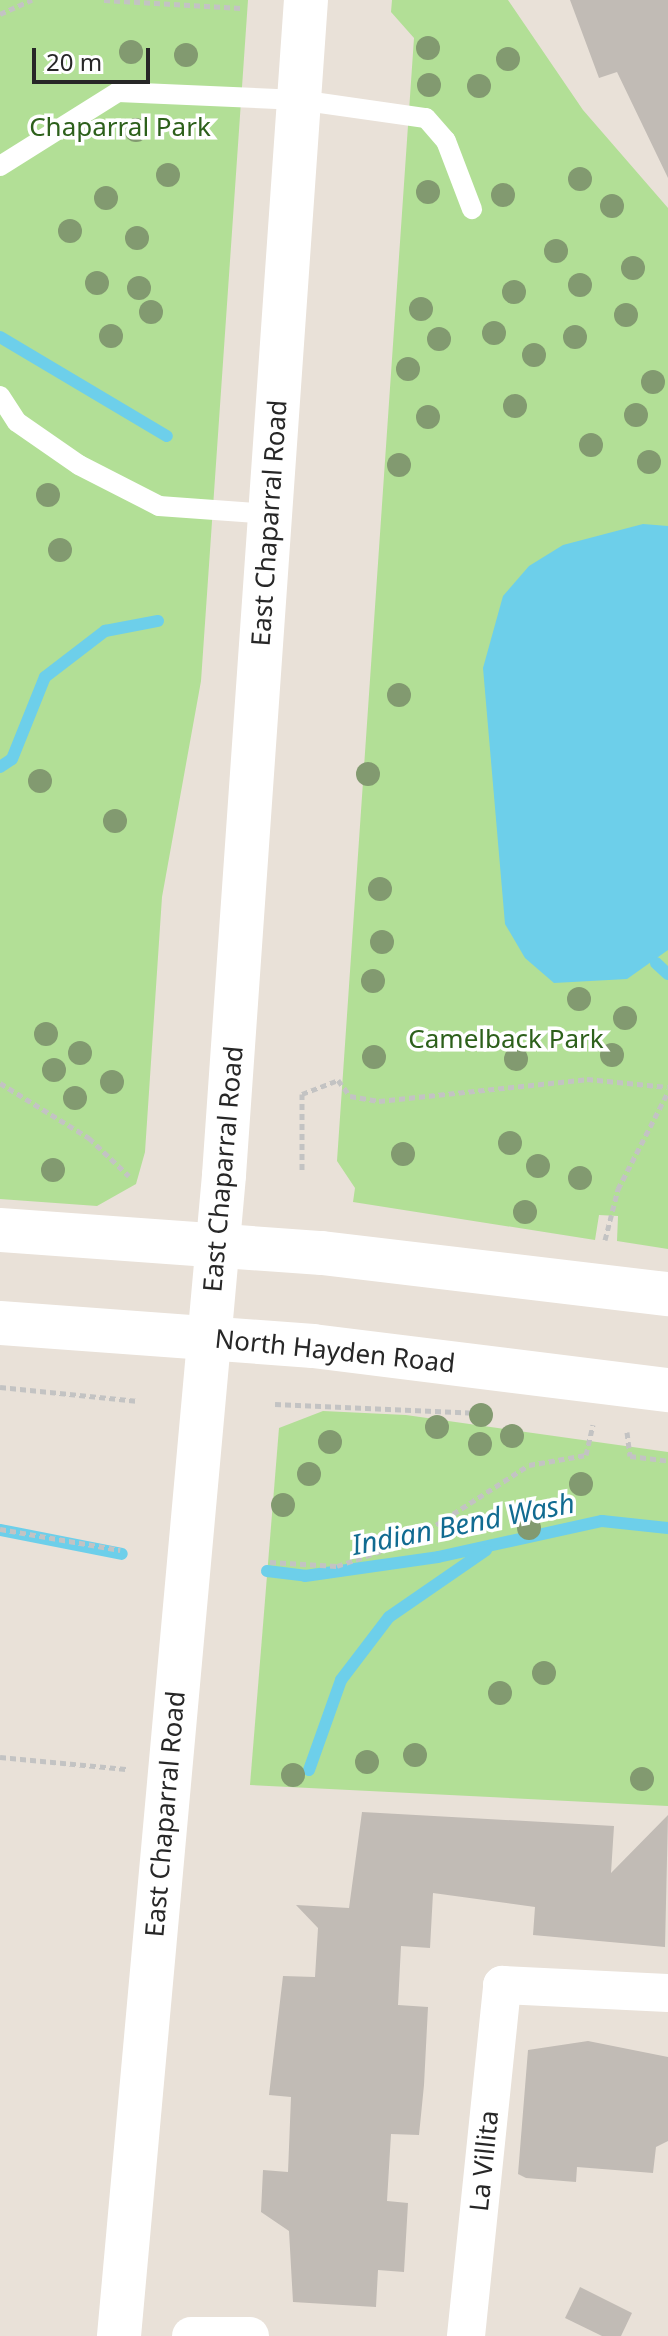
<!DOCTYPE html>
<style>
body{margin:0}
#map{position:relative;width:668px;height:2336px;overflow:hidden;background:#e9e1d8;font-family:"Noto Sans",sans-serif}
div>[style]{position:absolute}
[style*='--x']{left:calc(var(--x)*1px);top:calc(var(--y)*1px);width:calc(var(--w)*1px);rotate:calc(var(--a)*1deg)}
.green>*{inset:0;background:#b2df96}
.water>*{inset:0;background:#6dcfea}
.stream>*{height:12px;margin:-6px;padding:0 6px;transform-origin:6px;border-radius:6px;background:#6dcfea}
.building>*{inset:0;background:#c1bbb5}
.path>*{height:5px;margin-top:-2.5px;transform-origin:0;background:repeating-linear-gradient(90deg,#c3c3c3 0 6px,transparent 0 10px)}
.lane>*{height:20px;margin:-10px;padding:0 10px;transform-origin:10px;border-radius:10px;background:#fff}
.street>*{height:38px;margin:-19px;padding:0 19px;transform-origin:19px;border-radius:19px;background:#fff}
.secondary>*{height:44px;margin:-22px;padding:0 22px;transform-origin:22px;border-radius:22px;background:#fff}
.trees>*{width:24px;height:24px;margin:-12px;border-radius:50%;background:#829a70}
span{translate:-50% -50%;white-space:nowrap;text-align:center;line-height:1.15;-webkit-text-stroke:7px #fff;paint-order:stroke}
.park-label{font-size:26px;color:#2d601b}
.street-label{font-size:26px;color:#272727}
.water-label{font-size:28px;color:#116b91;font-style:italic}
.scale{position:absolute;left:32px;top:48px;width:118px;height:36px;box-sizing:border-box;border:4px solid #272727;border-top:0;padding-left:10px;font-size:24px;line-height:28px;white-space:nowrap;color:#272727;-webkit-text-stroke:6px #fff;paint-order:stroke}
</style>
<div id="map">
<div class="green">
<i style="clip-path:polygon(0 0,248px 0,201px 681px,162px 897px,145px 1152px,136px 1184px,97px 1206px,0 1199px)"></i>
<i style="clip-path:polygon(392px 0,508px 0,583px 110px,668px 208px,668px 1249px,617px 1241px,618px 1216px,599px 1215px,595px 1240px,353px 1202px,355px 1188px,337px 1161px,414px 38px,391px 12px)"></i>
<i style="clip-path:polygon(323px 1411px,406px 1415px,668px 1452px,668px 1806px,250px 1785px,279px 1428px)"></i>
</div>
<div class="water">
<i style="clip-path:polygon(643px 524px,668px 526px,668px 950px,627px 979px,554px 983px,525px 958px,505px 924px,483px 668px,503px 596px,529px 566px,563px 545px)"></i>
</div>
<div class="stream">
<i style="--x:0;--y:337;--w:194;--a:30.7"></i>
<i style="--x:0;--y:767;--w:14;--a:-34"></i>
<i style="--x:12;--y:759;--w:88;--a:-68.1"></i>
<i style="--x:45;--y:677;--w:76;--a:-37.5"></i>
<i style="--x:105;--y:631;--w:54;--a:-10.7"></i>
<i style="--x:656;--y:963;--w:16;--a:43"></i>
<i style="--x:0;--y:1530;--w:124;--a:11.1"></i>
<i style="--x:267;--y:1571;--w:38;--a:7"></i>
<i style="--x:305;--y:1576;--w:134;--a:-8.1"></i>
<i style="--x:438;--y:1557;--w:168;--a:-12.4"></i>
<i style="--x:602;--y:1521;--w:66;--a:6.1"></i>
<i style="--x:309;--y:1770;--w:96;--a:-70.4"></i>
<i style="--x:341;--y:1680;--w:79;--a:-52.7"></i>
<i style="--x:389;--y:1617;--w:118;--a:-34.6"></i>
</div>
<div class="building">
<i style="clip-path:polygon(570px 0,668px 0,668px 178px,617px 72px,599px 78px)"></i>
<i style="clip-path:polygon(362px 1812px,614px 1826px,611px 1873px,668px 1815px,665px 1947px,533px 1935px,535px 1907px,433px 1893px,430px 1948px,401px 1946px,398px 2005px,428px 2007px,424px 2085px,419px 2135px,391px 2134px,387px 2201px,408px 2203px,404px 2272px,378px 2270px,376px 2307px,293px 2302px,289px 2231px,261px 2212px,263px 2170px,288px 2172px,291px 2097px,269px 2095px,283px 1976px,315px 1977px,318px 1928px,296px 1905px,349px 1908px)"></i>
<i style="clip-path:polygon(588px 2041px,668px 2057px,668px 2141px,656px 2147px,653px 2173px,577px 2167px,576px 2182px,526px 2178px,518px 2174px,528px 2050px)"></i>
<i style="clip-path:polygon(580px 2287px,632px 2313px,621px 2336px,602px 2336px,565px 2318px)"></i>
</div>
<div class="path">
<i style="--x:104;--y:0;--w:137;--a:3.3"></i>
<i style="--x:0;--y:14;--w:35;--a:-24"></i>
<i style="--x:0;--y:1083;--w:105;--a:31.7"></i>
<i style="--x:89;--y:1138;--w:55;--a:43.5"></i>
<i style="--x:302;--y:1170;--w:76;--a:-90"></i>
<i style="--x:302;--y:1094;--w:39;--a:-21"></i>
<i style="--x:338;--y:1080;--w:20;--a:53"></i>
<i style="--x:350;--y:1096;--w:29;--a:10"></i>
<i style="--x:379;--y:1101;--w:209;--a:-6"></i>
<i style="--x:587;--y:1079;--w:81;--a:5.6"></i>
<i style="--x:605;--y:1240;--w:53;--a:-75.7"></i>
<i style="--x:618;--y:1189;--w:109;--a:-62.7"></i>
<i style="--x:0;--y:1387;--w:139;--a:5.8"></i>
<i style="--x:275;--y:1404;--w:205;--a:2.5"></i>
<i style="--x:627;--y:1432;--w:24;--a:83"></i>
<i style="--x:630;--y:1456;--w:38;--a:7"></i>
<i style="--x:0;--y:1529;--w:122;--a:9.9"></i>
<i style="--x:270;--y:1562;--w:67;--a:3.4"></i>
<i style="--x:337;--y:1566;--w:78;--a:-18.7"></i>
<i style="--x:411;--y:1541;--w:140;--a:-32.8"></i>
<i style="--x:529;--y:1465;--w:58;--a:-10"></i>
<i style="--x:586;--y:1455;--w:31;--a:-77"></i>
<i style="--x:0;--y:1757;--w:129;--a:5.4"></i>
</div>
<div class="lane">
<i style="--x:0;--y:166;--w:139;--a:-32.1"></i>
<i style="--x:118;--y:92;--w:181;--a:2.5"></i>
<i style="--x:299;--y:100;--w:128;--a:8.1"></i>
<i style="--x:426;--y:118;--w:30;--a:49"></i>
<i style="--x:446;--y:141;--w:73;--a:69.1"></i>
<i style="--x:0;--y:396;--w:31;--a:57"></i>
<i style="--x:17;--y:422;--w:75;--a:34.7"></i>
<i style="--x:79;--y:465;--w:90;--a:27.1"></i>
<i style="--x:159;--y:506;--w:111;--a:4.1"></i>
</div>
<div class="street">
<i style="--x:191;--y:2336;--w:59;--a:0"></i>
<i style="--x:466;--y:2336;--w:353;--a:-84.1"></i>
<i style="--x:502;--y:1985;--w:166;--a:2.8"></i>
</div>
<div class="secondary">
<i style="--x:0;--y:1230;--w:323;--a:4.1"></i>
<i style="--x:322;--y:1253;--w:348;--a:6.8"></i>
<i style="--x:0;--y:1323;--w:314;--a:4.2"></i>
<i style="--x:313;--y:1346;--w:358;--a:7.1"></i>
<i style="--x:119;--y:2336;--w:1166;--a:-84.83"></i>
<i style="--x:224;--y:1175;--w:1178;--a:-86.01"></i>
</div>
<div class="trees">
<i style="left:428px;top:48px"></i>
<i style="left:131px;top:52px"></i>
<i style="left:186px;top:55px"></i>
<i style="left:508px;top:59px"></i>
<i style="left:429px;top:85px"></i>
<i style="left:479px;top:86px"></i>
<i style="left:136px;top:130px"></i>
<i style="left:168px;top:175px"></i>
<i style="left:580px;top:179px"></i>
<i style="left:428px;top:192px"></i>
<i style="left:503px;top:195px"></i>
<i style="left:106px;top:198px"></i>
<i style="left:612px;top:206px"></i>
<i style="left:70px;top:231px"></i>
<i style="left:137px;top:238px"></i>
<i style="left:556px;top:251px"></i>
<i style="left:633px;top:268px"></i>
<i style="left:97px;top:283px"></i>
<i style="left:580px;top:285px"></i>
<i style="left:139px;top:288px"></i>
<i style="left:514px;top:292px"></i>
<i style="left:421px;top:309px"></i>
<i style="left:151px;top:312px"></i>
<i style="left:626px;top:315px"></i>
<i style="left:494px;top:333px"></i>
<i style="left:111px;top:336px"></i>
<i style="left:575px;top:337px"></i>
<i style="left:439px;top:339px"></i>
<i style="left:534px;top:355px"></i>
<i style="left:408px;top:369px"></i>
<i style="left:653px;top:382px"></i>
<i style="left:515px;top:406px"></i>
<i style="left:636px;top:415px"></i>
<i style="left:428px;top:417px"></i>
<i style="left:591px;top:445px"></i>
<i style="left:649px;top:462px"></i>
<i style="left:399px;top:465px"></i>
<i style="left:48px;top:495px"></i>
<i style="left:60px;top:550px"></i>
<i style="left:399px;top:695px"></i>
<i style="left:368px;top:774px"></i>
<i style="left:40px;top:781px"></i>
<i style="left:115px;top:821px"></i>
<i style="left:380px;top:889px"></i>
<i style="left:382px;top:942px"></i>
<i style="left:373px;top:981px"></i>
<i style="left:579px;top:999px"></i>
<i style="left:625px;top:1018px"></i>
<i style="left:46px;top:1034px"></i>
<i style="left:80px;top:1053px"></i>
<i style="left:612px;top:1055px"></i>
<i style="left:374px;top:1057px"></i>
<i style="left:516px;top:1059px"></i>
<i style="left:54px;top:1070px"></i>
<i style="left:112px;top:1082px"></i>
<i style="left:75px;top:1098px"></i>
<i style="left:510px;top:1143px"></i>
<i style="left:403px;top:1154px"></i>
<i style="left:538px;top:1166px"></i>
<i style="left:53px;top:1170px"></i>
<i style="left:580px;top:1178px"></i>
<i style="left:525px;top:1212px"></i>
<i style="left:481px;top:1415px"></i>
<i style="left:437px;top:1427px"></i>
<i style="left:512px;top:1436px"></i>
<i style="left:330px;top:1442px"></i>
<i style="left:480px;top:1444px"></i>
<i style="left:309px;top:1474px"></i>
<i style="left:581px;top:1484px"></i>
<i style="left:283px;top:1505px"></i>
<i style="left:529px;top:1528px"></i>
<i style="left:544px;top:1673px"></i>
<i style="left:500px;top:1693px"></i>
<i style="left:415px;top:1755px"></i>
<i style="left:367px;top:1762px"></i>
<i style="left:293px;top:1775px"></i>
<i style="left:642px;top:1779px"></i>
</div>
<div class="park-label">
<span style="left:120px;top:127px">Chaparral Park</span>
<span style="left:506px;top:1039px">Camelback Park</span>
</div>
<div class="street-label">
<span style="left:269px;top:523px;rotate:-86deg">East Chaparral Road</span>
<span style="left:223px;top:1169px;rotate:-85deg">East Chaparral Road</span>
<span style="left:335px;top:1351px;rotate:6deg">North Hayden Road</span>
<span style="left:165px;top:1814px;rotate:-85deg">East Chaparral Road</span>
<span style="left:484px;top:2161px;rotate:-84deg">La Villita</span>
</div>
<div class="water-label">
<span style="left:463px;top:1523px;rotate:-11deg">Indian Bend Wash</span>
</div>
<div class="scale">20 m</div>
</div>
